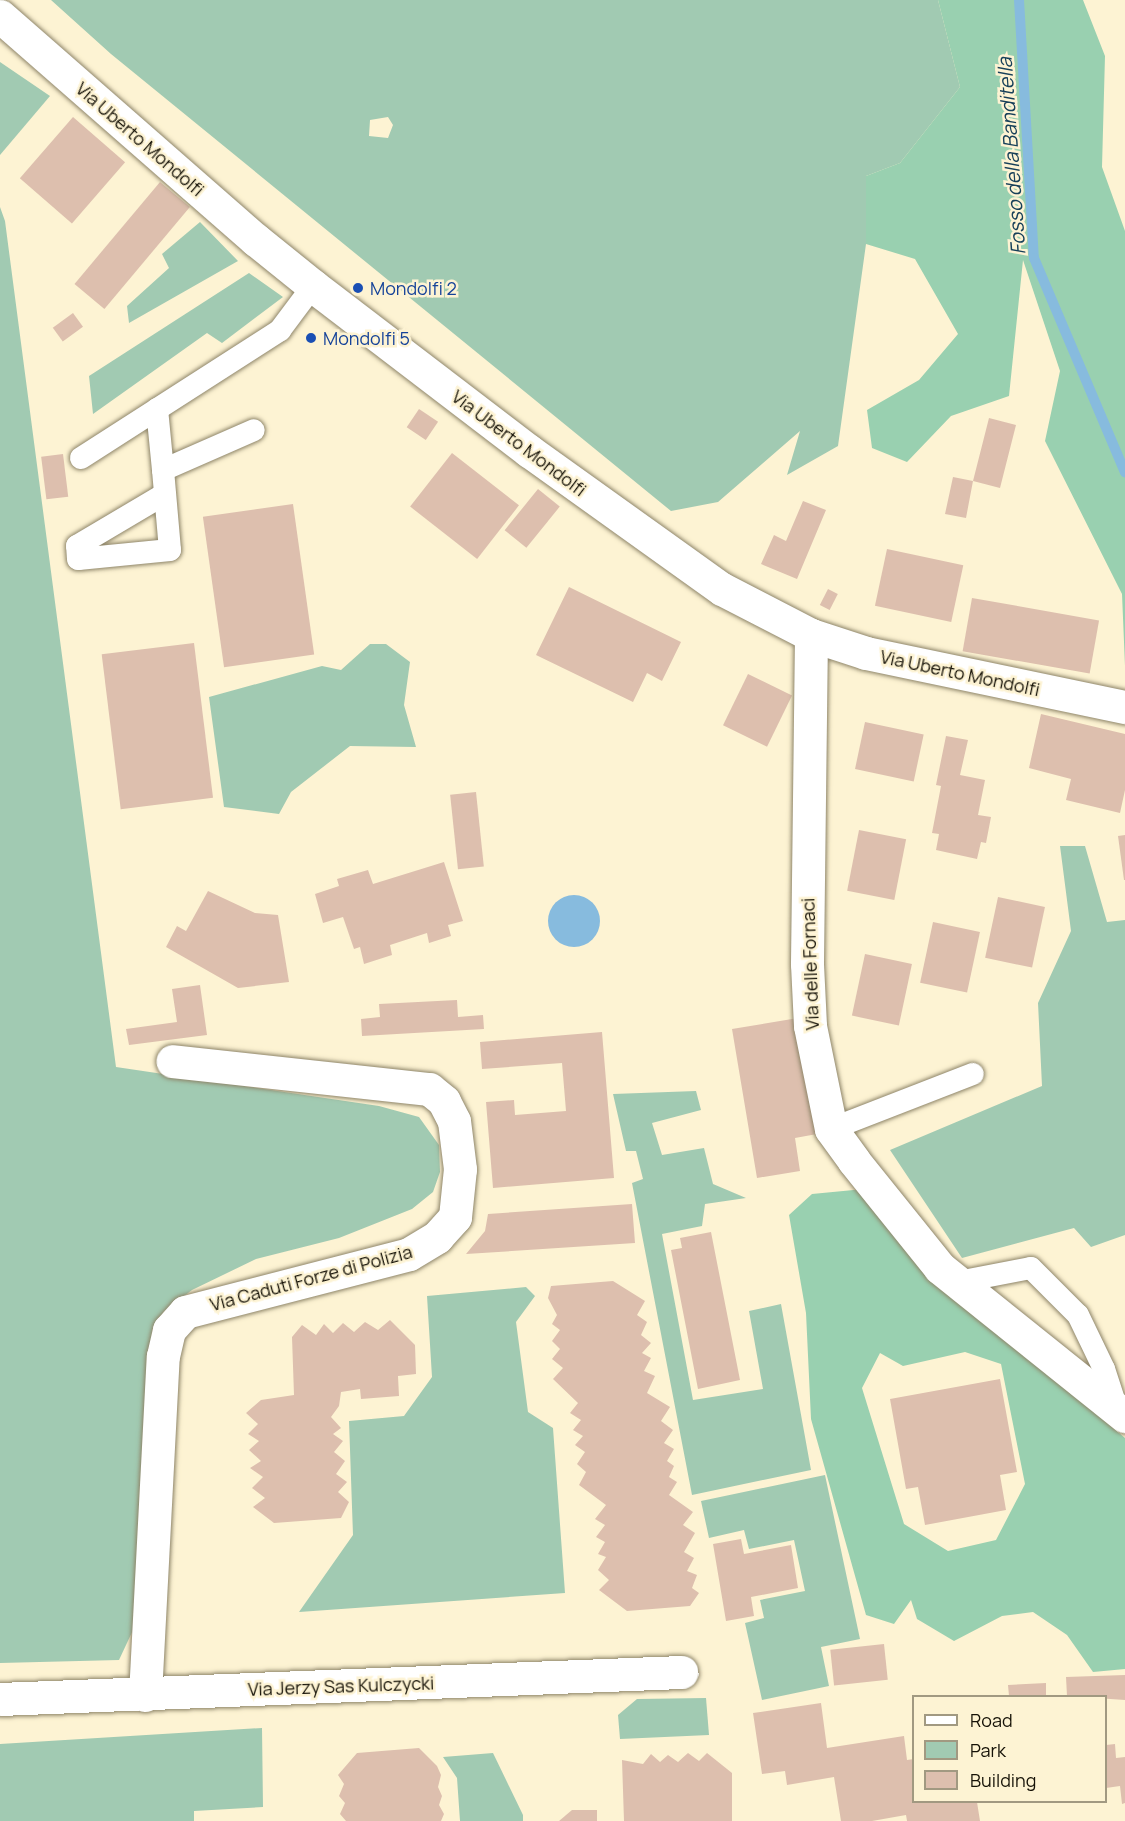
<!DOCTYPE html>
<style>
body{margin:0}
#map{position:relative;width:1125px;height:1821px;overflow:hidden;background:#fdf3d3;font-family:Manrope,sans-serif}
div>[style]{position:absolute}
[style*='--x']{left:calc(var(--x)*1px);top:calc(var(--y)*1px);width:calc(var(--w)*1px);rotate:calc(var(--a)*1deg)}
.green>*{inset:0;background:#a1cab2}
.forest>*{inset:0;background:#99d0b0}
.water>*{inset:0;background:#87bbde}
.round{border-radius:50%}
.stream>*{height:10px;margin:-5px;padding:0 5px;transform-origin:5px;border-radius:5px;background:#87bbde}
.building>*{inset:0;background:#ddbfae;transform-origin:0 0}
.roads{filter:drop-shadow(0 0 2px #8e8569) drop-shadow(0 0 2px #8e8569)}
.service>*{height:22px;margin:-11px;padding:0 11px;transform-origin:11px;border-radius:11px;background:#fff}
.minor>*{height:33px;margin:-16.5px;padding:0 16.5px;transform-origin:16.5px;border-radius:16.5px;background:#fff}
.secondary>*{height:33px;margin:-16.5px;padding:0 16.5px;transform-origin:16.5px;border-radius:16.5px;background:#fff}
.dots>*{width:16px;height:16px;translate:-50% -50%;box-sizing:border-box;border:3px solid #fdf3d3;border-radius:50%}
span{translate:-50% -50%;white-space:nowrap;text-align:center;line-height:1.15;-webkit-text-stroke:5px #fdf3d3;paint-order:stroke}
.street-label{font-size:18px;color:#161207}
.transit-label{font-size:18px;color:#164399}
.left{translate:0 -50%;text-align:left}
.water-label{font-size:20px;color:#174059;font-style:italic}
.legend{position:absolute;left:912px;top:1695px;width:195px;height:108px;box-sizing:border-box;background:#fdf3d3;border:2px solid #a19981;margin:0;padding:8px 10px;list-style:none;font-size:18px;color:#161207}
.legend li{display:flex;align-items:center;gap:12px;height:30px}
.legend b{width:30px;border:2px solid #a19981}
</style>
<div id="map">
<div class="green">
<i style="clip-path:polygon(evenodd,51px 0,938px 0,960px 87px,900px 163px,866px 176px,866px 244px,838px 446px,787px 475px,800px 431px,718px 502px,671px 511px,111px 54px,51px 0,388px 117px,393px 125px,388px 138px,369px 136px,370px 120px,388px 117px)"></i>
<i style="clip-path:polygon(0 62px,50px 96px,0 155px)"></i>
<i style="clip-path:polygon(0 207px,5px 221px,116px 1067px,379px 1106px,419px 1117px,439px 1145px,440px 1172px,433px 1192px,412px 1209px,339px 1238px,256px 1259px,192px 1290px,164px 1311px,152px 1330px,142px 1567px,134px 1628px,119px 1660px,0 1663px)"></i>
<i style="clip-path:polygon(200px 222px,238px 261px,129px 323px,127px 306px,169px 268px,162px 254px)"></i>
<i style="clip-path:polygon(249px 273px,283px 297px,222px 343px,207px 333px,93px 414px,89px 376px)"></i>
<i style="clip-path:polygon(370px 644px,386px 644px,410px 662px,404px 705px,416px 747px,350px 746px,291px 792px,279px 814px,224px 807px,209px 697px,322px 666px,341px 670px)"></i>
<i style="clip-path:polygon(1060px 846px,1085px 846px,1107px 922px,1125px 920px,1125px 1235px,1091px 1247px,1074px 1228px,962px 1258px,890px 1150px,1042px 1086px,1038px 1003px,1071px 931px)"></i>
<i style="clip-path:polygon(696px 1091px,701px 1110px,652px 1123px,662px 1155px,704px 1148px,713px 1184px,746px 1198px,705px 1204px,702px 1226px,662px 1234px,693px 1400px,763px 1389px,749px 1311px,781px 1304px,811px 1470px,692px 1495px,632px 1183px,643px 1179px,636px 1151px,626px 1151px,613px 1094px)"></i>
<i style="clip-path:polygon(526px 1287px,535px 1296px,516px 1322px,528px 1412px,553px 1428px,565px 1593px,299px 1612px,353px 1535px,349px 1421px,404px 1416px,432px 1377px,427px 1296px)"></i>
<i style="clip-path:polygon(825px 1475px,860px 1639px,821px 1647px,829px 1686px,762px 1700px,745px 1623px,764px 1618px,760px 1600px,805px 1591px,794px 1540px,749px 1549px,744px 1530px,709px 1538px,701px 1501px)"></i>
<i style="clip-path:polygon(706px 1698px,709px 1735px,620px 1739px,618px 1715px,637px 1699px)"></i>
<i style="clip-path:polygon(262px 1728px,263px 1807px,194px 1811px,194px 1821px,0 1821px,0 1744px)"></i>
<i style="clip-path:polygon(493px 1753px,523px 1815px,523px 1821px,460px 1821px,457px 1778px,443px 1757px)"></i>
</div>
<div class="forest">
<i style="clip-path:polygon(938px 0,1083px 0,1105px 56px,1102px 167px,1125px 231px,1125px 666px,1122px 594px,1045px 441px,1060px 371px,1023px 260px,1009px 396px,951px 416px,907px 462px,872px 448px,867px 410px,919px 380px,958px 334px,915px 259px,866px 244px,866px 176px,900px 163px,960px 87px)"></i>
<i style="clip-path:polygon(evenodd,864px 1189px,989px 1324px,1125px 1438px,1125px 1669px,1093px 1672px,1067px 1635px,1033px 1612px,1002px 1616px,954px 1641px,917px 1619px,911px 1600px,894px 1624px,866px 1615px,811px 1419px,806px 1313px,789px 1215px,812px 1194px,864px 1189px,965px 1352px,1001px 1364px,1025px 1484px,996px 1540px,948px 1551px,904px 1524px,862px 1388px,880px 1353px,903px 1366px,965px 1352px)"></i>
</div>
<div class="water">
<i class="round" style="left:548px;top:895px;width:52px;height:52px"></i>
</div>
<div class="stream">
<i style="--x:1019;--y:0;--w:258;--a:86.7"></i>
<i style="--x:1034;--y:258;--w:233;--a:67"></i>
</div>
<div class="building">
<i style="left:73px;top:117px;width:69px;height:81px;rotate:41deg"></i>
<i style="left:160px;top:182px;width:39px;height:133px;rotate:40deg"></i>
<i style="left:73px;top:313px;width:17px;height:25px;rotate:54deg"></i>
<i style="left:419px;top:409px;width:23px;height:22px;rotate:34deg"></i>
<i style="clip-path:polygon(989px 418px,1016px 425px,1000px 488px,973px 481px,966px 518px,945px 514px,953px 477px,973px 481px)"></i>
<i style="left:452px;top:453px;width:85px;height:68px;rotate:38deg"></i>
<i style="left:63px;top:454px;width:43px;height:22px;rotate:83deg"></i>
<i style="left:538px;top:489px;width:28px;height:53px;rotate:39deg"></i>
<i style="clip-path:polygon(803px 501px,826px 510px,797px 579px,761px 564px,774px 535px,786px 541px)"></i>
<i style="left:293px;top:504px;width:152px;height:91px;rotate:82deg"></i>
<i style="left:887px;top:549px;width:78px;height:58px;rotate:12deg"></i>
<i style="clip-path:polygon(569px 587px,681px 642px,662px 681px,647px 673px,633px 702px,536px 655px)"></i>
<i style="left:828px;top:589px;width:11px;height:18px;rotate:27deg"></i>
<i style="left:972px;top:598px;width:129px;height:54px;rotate:10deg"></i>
<i style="left:194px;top:643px;width:156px;height:93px;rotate:83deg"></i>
<i style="left:748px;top:674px;width:49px;height:57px;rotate:26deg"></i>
<i style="clip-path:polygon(1041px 714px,1125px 734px,1125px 790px,1120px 813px,1066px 800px,1071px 779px,1029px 768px)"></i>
<i style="left:865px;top:722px;width:60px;height:48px;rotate:12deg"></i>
<i style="clip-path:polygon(946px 736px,968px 740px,960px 775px,985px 780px,978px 815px,991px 817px,986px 843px,981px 842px,977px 859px,936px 850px,939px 834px,932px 833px,941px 786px,936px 785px)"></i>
<i style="left:476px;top:792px;width:75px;height:26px;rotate:84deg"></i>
<i style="left:859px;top:830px;width:48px;height:62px;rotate:11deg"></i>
<i style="clip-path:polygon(1125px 835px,1125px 880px,1124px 880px,1118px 836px)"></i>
<i style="clip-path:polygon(444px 862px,463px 921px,448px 925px,451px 936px,429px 943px,427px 933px,390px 945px,392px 955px,364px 964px,360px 947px,354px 949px,343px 917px,323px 923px,315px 894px,339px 886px,337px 879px,368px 870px,373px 884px)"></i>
<i style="clip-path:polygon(208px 891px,255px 913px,278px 915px,289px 982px,238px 988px,166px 947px,177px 926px,186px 931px)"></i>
<i style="left:998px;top:897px;width:48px;height:62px;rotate:12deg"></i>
<i style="left:933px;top:922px;width:48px;height:62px;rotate:12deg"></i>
<i style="left:865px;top:954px;width:48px;height:63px;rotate:12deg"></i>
<i style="clip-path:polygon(200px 985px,207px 1035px,129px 1045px,126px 1029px,177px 1022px,172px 989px)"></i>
<i style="clip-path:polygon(457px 1000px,458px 1017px,483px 1015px,484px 1029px,362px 1036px,361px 1019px,380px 1017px,379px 1004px)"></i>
<i style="clip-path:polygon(798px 1018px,817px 1134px,795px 1138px,800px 1171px,757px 1178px,732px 1029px)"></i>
<i style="clip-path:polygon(602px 1032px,614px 1178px,493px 1188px,486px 1102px,514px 1100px,515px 1115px,566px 1111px,562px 1063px,482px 1069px,480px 1042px)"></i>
<i style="clip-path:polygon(632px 1204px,635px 1243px,466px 1254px,485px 1231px,488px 1214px)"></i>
<i style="clip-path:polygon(711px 1232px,740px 1380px,698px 1389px,671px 1250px,682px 1248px,680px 1238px)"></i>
<i style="clip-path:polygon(613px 1281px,645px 1301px,637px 1315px,647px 1322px,641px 1335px,651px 1343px,642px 1353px,651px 1358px,644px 1371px,655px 1376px,647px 1393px,670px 1407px,661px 1421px,673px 1430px,664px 1443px,674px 1449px,667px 1461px,674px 1466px,669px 1477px,677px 1482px,669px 1495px,693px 1512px,683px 1525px,695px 1533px,684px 1552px,694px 1558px,687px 1571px,697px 1575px,692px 1588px,699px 1593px,690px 1606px,627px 1611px,599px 1590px,609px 1580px,598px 1570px,606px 1557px,598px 1554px,605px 1542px,596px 1537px,605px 1525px,595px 1519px,606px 1505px,579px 1485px,586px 1472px,577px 1464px,585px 1452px,575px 1445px,583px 1436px,573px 1430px,581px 1420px,570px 1413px,578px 1403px,553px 1379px,563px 1368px,552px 1359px,560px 1349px,552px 1341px,560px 1330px,552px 1324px,557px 1315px,548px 1298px,551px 1286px)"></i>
<i style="clip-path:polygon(390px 1320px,415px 1345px,416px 1374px,398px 1376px,399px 1396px,361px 1399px,360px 1389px,341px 1392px,339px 1406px,331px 1417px,341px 1428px,333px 1434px,343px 1441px,334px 1452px,345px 1461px,336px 1474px,347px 1482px,338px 1492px,349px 1502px,341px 1518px,274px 1523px,253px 1507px,265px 1498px,252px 1488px,263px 1477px,250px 1468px,261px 1461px,249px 1450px,259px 1441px,248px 1434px,258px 1424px,246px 1413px,261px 1400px,294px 1395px,292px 1337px,302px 1325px,316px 1335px,324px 1324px,333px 1333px,343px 1323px,354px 1332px,365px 1322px,378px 1330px)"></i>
<i style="clip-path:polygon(1000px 1379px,1017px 1472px,1000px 1475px,1006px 1510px,925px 1525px,918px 1487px,906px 1489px,890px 1399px)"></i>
<i style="clip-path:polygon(741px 1539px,744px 1554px,791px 1545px,798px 1588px,751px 1597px,754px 1616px,726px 1621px,713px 1544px)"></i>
<i style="left:884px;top:1644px;width:36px;height:54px;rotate:84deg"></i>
<i style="clip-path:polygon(1125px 1675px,1125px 1700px,1067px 1696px,1066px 1677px)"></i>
<i style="clip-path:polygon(1046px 1683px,1046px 1696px,1009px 1696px,1008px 1685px)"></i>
<i style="clip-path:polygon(821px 1703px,827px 1748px,904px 1736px,907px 1760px,914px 1759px,914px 1802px,977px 1802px,980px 1821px,907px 1821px,906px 1815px,872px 1821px,841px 1821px,834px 1777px,787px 1785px,785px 1771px,762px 1774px,753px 1713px)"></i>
<i style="clip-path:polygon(1115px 1744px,1116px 1758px,1125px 1757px,1125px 1803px,1122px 1804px,1120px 1786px,1106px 1788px,1106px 1745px)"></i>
<i style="clip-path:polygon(419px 1748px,437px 1766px,441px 1775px,438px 1787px,442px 1796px,439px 1805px,444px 1814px,441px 1821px,346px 1821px,340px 1814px,345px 1803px,339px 1796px,344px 1784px,338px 1775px,357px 1753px)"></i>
<i style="clip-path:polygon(688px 1753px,699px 1761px,707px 1753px,732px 1773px,732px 1821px,624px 1821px,622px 1760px,643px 1764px,651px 1754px,660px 1762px,668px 1755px,678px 1762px)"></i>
<i style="clip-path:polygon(572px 1810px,597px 1810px,597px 1821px,559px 1821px)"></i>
</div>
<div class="roads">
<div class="service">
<i style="--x:157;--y:409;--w:61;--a:84.4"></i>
<i style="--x:163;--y:470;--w:80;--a:85"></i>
<i style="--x:170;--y:550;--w:92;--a:174.4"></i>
<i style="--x:78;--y:559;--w:13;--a:-94"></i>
<i style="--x:77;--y:546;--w:102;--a:-30.6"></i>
<i style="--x:81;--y:458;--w:237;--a:-32.7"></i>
<i style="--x:280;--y:330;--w:55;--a:-53.1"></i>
<i style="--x:163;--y:470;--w:99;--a:-23.7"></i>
<i style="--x:831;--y:1129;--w:152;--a:-21.2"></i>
<i style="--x:958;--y:1282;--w:74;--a:-10.9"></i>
<i style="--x:1031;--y:1268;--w:66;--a:45"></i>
<i style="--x:1078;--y:1315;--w:60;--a:64.3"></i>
<i style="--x:1104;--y:1369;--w:40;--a:72"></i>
</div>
<div class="minor">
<i style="--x:811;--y:635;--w:329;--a:90.7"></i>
<i style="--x:807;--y:964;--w:62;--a:87.2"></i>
<i style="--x:810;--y:1026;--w:105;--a:78.5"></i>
<i style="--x:831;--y:1129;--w:39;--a:54"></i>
<i style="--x:854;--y:1161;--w:137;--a:51.2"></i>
<i style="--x:940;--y:1268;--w:237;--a:38.7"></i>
<i style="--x:145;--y:1695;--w:339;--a:-87"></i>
<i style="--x:163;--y:1356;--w:27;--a:-77"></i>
<i style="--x:169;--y:1330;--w:24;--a:-48"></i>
<i style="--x:185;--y:1312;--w:231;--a:-14.5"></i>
<i style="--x:409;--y:1254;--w:33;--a:-31"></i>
<i style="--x:437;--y:1237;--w:27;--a:-48"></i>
<i style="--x:455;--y:1217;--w:48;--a:-84.1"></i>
<i style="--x:460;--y:1169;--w:48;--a:-97.1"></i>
<i style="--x:454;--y:1121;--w:22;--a:-117"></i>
<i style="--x:444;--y:1101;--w:19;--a:-141"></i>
<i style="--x:429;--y:1089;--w:258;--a:-173.8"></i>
<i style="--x:0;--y:1699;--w:682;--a:-2.27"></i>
</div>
<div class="secondary">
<i style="--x:0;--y:16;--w:340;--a:41.2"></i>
<i style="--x:256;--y:240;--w:73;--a:38.9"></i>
<i style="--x:313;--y:286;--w:272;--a:37.4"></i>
<i style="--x:529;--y:451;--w:237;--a:35.6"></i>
<i style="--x:722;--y:589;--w:100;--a:27.3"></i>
<i style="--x:811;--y:635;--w:58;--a:18.1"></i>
<i style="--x:866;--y:653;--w:265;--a:11.8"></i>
</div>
</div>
<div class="dots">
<i style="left:358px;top:288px;background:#1a4fb4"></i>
<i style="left:311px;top:338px;background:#1a4fb4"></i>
</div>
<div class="street-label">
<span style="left:140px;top:139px;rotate:41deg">Via Uberto Mondolfi</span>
<span style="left:519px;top:443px;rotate:37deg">Via Uberto Mondolfi</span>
<span style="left:960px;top:673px;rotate:12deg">Via Uberto Mondolfi</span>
<span style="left:810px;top:964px;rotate:-92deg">Via delle Fornaci</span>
<span style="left:311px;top:1278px;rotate:-15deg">Via Caduti Forze di Polizia</span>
<span style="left:341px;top:1686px;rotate:-2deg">Via Jerzy Sas Kulczycki</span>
</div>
<div class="transit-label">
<span class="left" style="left:370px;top:288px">Mondolfi 2</span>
<span class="left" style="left:323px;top:338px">Mondolfi 5</span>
</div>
<div class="water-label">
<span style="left:1011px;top:156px;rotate:-94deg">Fosso della Banditella</span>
</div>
<ul class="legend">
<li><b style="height:8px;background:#fff"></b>Road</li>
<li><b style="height:16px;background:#a1cab2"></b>Park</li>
<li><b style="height:16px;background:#ddbfae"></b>Building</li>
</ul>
</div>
